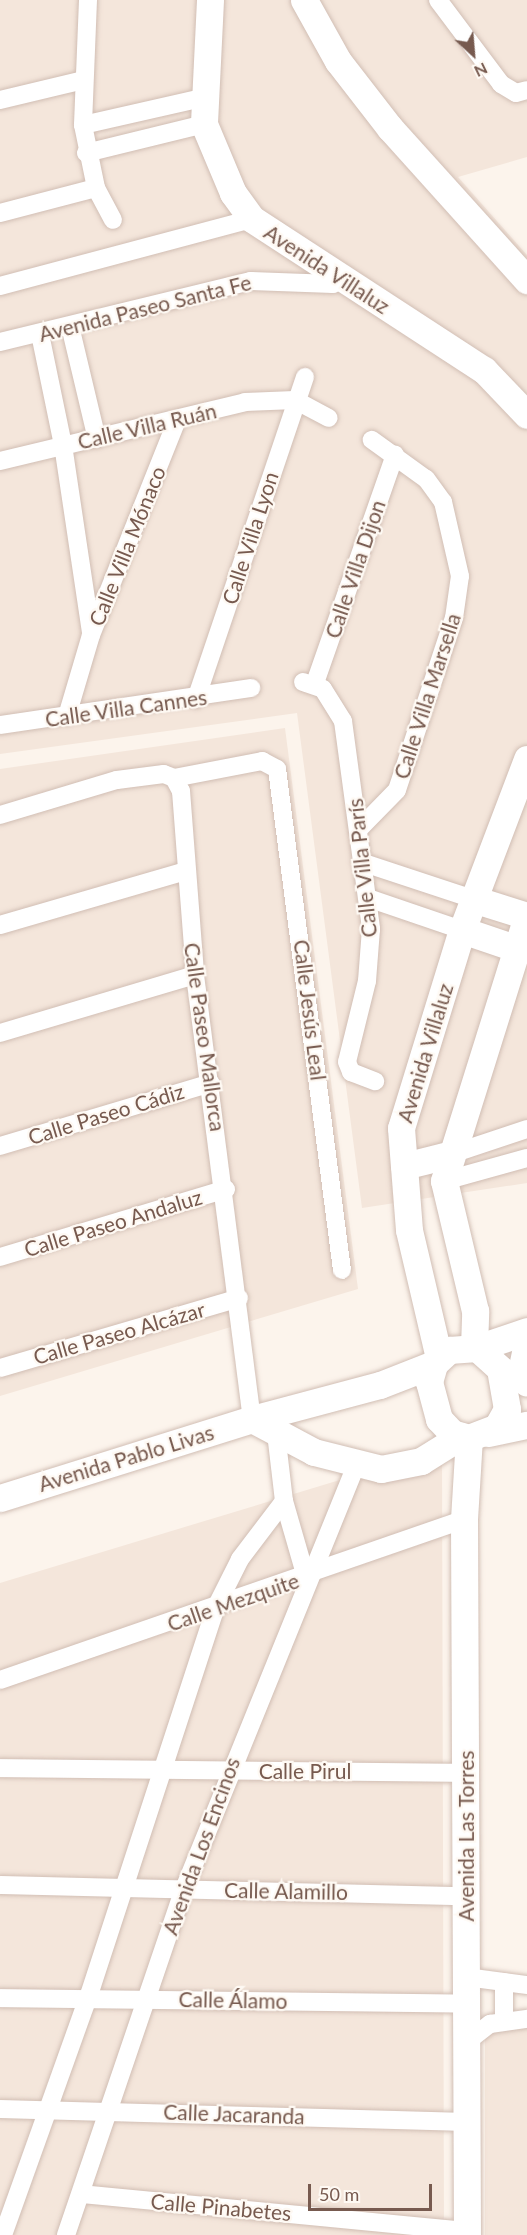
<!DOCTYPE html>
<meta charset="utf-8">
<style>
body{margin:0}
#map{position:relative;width:527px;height:2235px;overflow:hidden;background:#fcf4ec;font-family:Lato,sans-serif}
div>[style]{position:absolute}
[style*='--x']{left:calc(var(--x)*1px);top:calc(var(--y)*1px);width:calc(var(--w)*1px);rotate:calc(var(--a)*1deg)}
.residential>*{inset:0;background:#f4e6db;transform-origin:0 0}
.roads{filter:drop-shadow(0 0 2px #d1beb4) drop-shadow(0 0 2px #d1beb4)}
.street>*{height:18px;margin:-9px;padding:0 9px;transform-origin:9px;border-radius:9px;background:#fff}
.secondary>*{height:27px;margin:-13.5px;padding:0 13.5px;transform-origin:13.5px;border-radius:13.5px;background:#fff}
span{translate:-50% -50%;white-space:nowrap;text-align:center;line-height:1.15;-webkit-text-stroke:4.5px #fef9f3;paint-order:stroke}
.street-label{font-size:21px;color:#775a4f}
.north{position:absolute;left:443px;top:24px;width:60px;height:60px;-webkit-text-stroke:4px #fef9f3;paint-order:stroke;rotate:154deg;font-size:16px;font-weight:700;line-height:24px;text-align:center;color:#775a4f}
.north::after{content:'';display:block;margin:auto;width:21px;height:27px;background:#775a4f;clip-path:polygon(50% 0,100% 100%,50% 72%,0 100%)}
.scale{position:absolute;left:308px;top:2184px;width:124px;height:27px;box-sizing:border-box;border:3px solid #775a4f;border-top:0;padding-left:8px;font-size:18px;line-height:21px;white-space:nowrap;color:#775a4f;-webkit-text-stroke:4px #fef9f3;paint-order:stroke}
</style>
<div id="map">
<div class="residential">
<i style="clip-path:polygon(0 0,527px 0,527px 157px,458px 177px,527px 255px,527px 1183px,362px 1208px,297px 713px,0 754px)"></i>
<i style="clip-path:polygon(285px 728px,358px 1289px,0 1396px,0 769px)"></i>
<i style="clip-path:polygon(442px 1449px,444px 2235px,0 2235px,0 1583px)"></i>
<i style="left:527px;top:2021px;width:214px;height:42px;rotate:90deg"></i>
</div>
<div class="roads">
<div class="street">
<i style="--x:88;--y:0;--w:125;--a:92.3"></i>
<i style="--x:83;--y:125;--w:64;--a:78.3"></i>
<i style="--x:96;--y:188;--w:36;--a:62"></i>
<i style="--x:438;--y:0;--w:105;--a:53.1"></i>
<i style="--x:501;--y:84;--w:17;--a:31"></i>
<i style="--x:516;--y:93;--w:11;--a:-15"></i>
<i style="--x:0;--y:100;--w:86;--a:-13.4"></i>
<i style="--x:83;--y:125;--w:122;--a:-12.8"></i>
<i style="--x:86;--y:153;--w:122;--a:-13.8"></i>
<i style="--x:0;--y:213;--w:99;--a:-14.6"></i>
<i style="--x:0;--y:286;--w:261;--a:-14.9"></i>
<i style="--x:70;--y:326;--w:116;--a:76.6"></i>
<i style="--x:40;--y:334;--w:113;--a:78.3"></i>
<i style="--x:63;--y:445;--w:190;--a:81.5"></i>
<i style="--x:0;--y:342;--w:258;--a:-13.7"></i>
<i style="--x:251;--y:281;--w:82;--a:2.1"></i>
<i style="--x:333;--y:284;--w:8;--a:-40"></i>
<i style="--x:0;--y:461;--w:252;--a:-13.5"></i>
<i style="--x:245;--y:402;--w:50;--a:-2.3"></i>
<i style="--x:295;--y:400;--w:38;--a:28"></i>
<i style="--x:303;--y:682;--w:21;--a:19"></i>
<i style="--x:323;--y:689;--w:38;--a:58"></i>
<i style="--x:343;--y:721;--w:210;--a:82.3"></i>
<i style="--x:371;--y:929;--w:52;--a:94.4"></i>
<i style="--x:367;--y:981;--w:83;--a:103.9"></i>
<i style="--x:347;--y:1062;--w:11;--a:68"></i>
<i style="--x:351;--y:1072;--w:26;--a:21"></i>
<i style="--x:315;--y:683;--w:242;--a:-70.7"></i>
<i style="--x:196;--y:699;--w:340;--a:-71.3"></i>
<i style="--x:67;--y:716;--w:84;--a:-73.5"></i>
<i style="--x:91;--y:635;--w:228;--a:-68.2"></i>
<i style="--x:0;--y:725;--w:254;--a:-8.4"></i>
<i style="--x:174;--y:778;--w:15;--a:62"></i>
<i style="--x:181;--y:791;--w:185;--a:85.6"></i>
<i style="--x:195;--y:975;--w:448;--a:82.7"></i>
<i style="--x:0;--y:815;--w:122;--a:-16.7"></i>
<i style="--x:117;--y:780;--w:47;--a:-7.3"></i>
<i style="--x:164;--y:774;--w:11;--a:22"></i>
<i style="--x:174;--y:778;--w:90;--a:-10.9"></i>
<i style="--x:262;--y:761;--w:17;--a:28"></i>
<i style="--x:277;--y:769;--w:505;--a:82.61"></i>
<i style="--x:359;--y:829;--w:54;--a:-45.7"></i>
<i style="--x:397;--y:790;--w:181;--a:-71.7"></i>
<i style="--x:454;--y:618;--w:42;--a:-81.9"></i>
<i style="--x:460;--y:576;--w:76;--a:-102.9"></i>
<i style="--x:443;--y:502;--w:29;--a:-126"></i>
<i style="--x:426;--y:479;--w:67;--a:-144.2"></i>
<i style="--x:361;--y:862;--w:118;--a:18.3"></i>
<i style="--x:368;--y:898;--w:99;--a:18.8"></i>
<i style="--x:0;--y:925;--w:194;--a:-16.2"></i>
<i style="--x:0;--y:1033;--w:203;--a:-16.6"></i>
<i style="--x:0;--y:1146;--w:220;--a:-16.6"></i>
<i style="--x:452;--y:1154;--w:79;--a:-18.4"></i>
<i style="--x:444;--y:1181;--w:86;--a:-15.5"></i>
<i style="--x:0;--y:1257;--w:236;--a:-16.7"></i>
<i style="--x:0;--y:1368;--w:249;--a:-16.3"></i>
<i style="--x:276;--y:1433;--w:68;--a:83.3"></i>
<i style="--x:284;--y:1501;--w:79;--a:73.9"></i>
<i style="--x:0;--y:1680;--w:491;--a:-19.1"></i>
<i style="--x:0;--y:1768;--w:466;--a:0.6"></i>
<i style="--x:0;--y:1885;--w:464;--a:1.4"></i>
<i style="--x:466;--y:1977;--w:62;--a:7.5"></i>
<i style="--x:504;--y:1982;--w:38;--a:90"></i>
<i style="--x:0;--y:1998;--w:467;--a:0.7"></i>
<i style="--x:468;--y:2041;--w:28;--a:-38"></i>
<i style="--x:490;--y:2024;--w:37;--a:-8"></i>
<i style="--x:0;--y:2109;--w:467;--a:1.6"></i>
<i style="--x:81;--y:2194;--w:388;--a:5.5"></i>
<i style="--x:3;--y:2235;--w:255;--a:-70.3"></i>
<i style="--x:89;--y:1995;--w:406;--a:-71.9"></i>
<i style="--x:215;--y:1609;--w:56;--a:-63.4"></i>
<i style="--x:240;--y:1559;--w:73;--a:-52.8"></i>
<i style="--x:66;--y:2235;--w:366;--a:-71.2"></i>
<i style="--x:184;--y:1889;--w:458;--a:-67.9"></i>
</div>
<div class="secondary">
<i style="--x:210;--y:0;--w:124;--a:92.8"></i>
<i style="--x:204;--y:124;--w:75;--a:67.2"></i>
<i style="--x:233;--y:193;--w:32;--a:54"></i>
<i style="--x:252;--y:219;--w:277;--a:33.1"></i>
<i style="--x:484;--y:370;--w:62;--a:46.3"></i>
<i style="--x:304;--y:0;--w:70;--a:60.9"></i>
<i style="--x:338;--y:61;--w:85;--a:52.2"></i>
<i style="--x:390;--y:128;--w:205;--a:48"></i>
<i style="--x:473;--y:899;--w:57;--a:17.5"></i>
<i style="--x:462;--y:930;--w:56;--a:18.8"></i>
<i style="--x:404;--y:1166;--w:49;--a:-14"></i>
<i style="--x:527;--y:1343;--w:29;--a:102"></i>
<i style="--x:521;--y:1371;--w:13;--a:63"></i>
<i style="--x:474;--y:1347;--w:36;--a:-88"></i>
<i style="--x:475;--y:1311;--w:134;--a:-103.4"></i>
<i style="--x:444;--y:1181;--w:278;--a:-72.6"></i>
<i style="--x:477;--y:1348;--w:31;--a:42"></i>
<i style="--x:500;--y:1369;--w:41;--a:80.1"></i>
<i style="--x:507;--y:1409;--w:21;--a:119"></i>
<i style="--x:497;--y:1427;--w:30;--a:159"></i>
<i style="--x:469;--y:1438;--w:18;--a:-164"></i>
<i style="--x:452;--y:1433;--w:19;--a:-133"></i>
<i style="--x:439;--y:1419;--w:38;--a:-105"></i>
<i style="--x:429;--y:1382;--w:19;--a:-74"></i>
<i style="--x:434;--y:1364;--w:21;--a:-43"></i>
<i style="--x:449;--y:1350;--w:28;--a:-4"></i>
<i style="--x:477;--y:1348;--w:53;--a:-18.8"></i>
<i style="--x:439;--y:1358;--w:131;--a:-103.2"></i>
<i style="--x:409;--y:1230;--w:102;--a:-94.5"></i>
<i style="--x:401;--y:1128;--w:207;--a:-72.9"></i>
<i style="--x:462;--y:930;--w:183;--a:-69.2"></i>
<i style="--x:252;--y:1419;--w:70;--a:28"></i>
<i style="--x:314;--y:1452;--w:69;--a:14.2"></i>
<i style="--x:381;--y:1469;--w:41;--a:-11.3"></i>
<i style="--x:421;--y:1461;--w:47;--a:-32"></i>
<i style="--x:488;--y:1433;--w:40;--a:-12"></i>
<i style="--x:0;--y:1498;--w:264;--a:-17.4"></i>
<i style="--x:252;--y:1419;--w:132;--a:-14.9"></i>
<i style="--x:380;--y:1385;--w:58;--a:-21.3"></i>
<i style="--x:467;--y:2235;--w:716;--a:-90.24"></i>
<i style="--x:464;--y:1519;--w:81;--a:-86.5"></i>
</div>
</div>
<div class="street-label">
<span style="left:327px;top:269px;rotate:33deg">Avenida Villaluz</span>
<span style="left:145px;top:308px;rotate:-14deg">Avenida Paseo Santa Fe</span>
<span style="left:147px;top:426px;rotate:-13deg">Calle Villa Ruán</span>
<span style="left:250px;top:538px;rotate:-72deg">Calle Villa Lyon</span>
<span style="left:127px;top:546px;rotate:-68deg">Calle Villa Mónaco</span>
<span style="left:355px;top:569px;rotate:-71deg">Calle Villa Dijon</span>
<span style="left:427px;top:696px;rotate:-72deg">Calle Villa Marsella</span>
<span style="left:126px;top:708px;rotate:-8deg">Calle Villa Cannes</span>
<span style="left:362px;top:868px;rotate:-96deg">Calle Villa París</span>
<span style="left:310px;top:1010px;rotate:83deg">Calle Jesús Leal</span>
<span style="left:205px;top:1037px;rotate:82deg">Calle Paseo Mallorca</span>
<span style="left:425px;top:1053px;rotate:-73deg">Avenida Villaluz</span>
<span style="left:106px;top:1114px;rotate:-17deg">Calle Paseo Cádiz</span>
<span style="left:113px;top:1223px;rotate:-17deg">Calle Paseo Andaluz</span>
<span style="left:119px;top:1333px;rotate:-16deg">Calle Paseo Alcázar</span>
<span style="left:126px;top:1458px;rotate:-17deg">Avenida Pablo Livas</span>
<span style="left:233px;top:1602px;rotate:-19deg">Calle Mezquite</span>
<span style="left:305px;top:1771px">Calle Pirul</span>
<span style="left:466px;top:1836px;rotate:-90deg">Avenida Las Torres</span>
<span style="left:201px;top:1846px;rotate:-70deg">Avenida Los Encinos</span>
<span style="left:286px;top:1891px;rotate:1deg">Calle Alamillo</span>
<span style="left:233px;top:2000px;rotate:1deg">Calle Álamo</span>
<span style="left:234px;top:2114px;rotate:2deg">Calle Jacaranda</span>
<span style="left:221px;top:2207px;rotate:5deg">Calle Pinabetes</span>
</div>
<div class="north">N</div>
<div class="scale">50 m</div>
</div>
